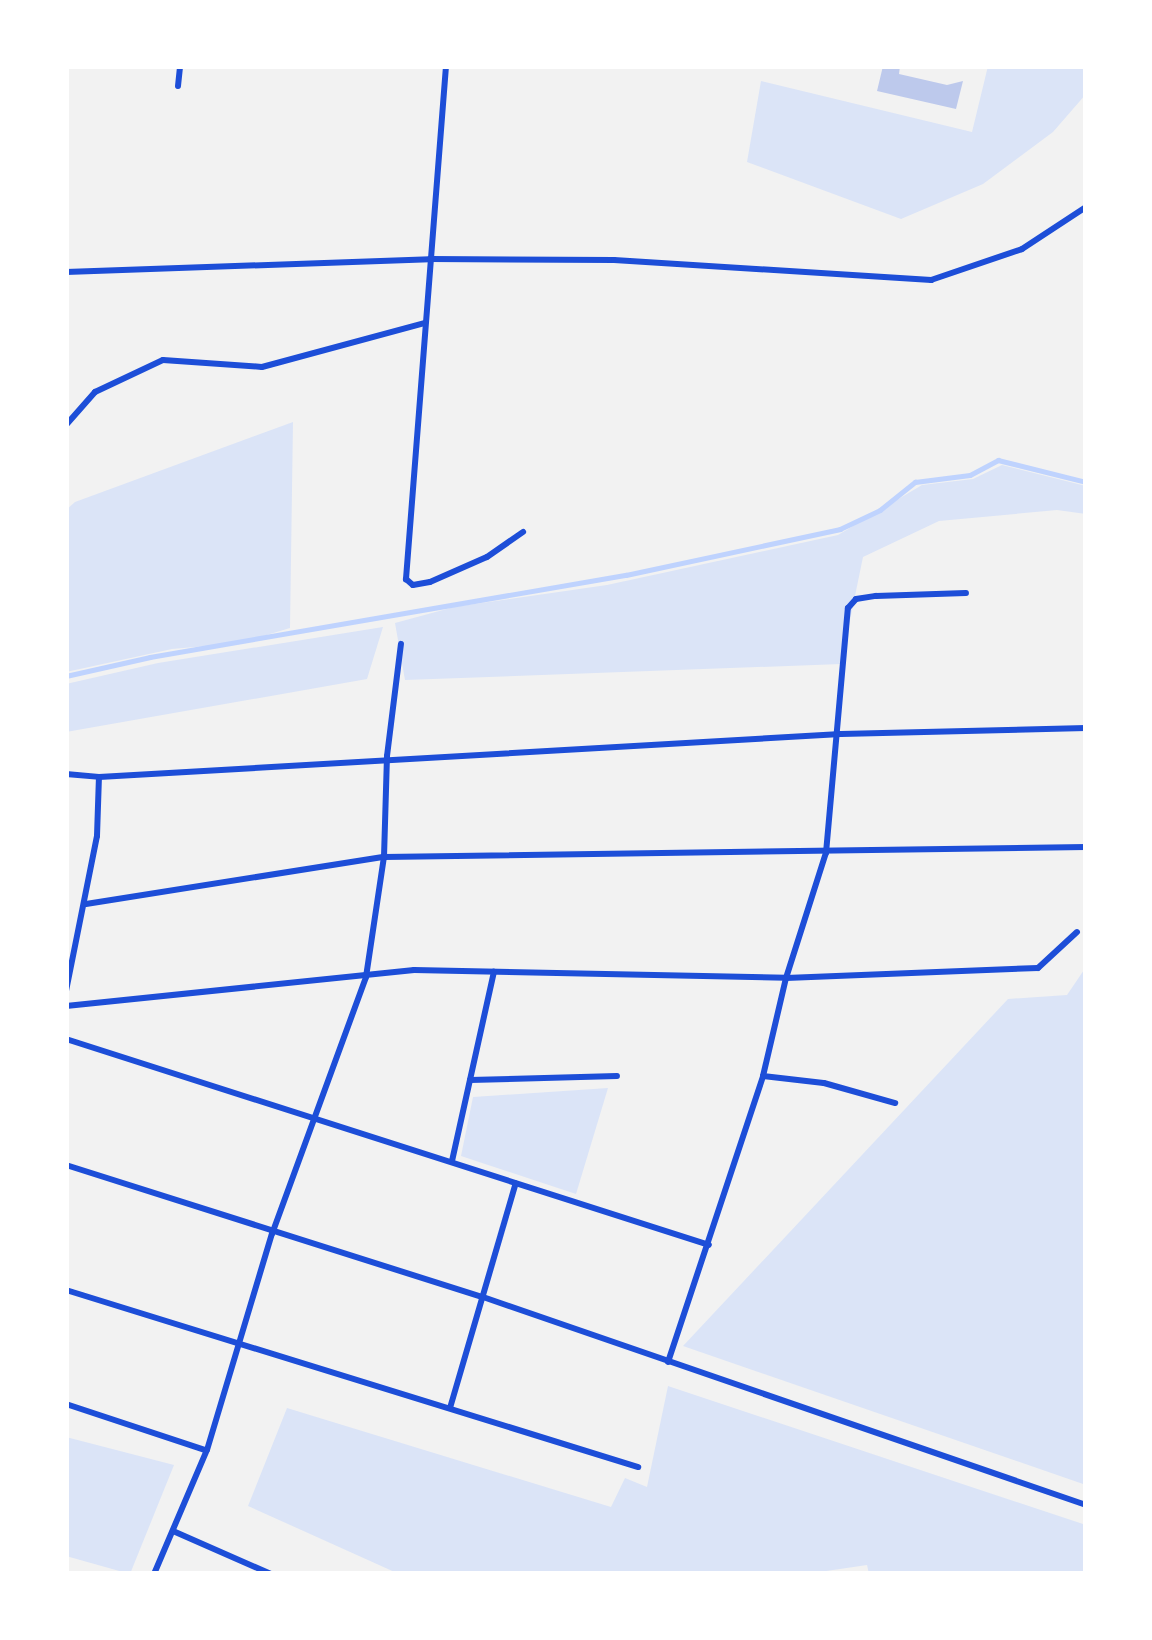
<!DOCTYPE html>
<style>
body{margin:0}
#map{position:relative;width:1152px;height:1640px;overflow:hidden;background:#f2f2f2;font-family:"Open Sans",sans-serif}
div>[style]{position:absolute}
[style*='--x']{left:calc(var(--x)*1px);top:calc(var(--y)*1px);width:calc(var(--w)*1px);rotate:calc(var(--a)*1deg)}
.green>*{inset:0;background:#dbe4f7}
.stream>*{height:4.5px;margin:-2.25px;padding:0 2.25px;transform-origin:2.25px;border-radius:2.25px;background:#bfd3fe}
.building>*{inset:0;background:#bdc9ec}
.minor>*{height:6px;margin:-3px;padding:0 3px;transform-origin:3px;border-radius:3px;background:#1d4ed8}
span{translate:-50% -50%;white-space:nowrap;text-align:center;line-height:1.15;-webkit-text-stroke:12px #fff;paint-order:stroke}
.frame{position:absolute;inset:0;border:69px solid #fff;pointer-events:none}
</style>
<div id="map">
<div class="green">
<i style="clip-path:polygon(988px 66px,1086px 66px,1086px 94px,1053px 132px,983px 184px,901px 219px,747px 162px,761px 81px,972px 132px)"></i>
<i style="clip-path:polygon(293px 422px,290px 628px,240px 643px,172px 649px,66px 672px,66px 510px,75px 502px)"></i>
<i style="clip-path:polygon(1002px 465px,1086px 486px,1086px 514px,1057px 510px,939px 521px,863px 557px,841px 664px,405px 680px,395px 623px,454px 607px,607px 585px,838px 535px,922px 485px,973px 479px)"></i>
<i style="clip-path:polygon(383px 627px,367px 679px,66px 732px,66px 684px,158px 663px)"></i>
<i style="clip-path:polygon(1086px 967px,1086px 1485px,683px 1346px,1008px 999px,1067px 995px)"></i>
<i style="clip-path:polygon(608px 1088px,576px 1194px,461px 1156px,473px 1097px)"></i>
<i style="clip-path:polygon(668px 1386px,1086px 1525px,1086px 1574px,869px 1574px,867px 1565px,806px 1574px,399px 1574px,248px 1506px,287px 1408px,611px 1507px,625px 1478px,647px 1487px)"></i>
<i style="clip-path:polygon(66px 1437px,174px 1465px,130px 1574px,66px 1556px)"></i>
</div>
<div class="stream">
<i style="--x:66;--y:676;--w:86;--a:-12.7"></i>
<i style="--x:150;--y:657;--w:483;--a:-9.8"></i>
<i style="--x:626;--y:575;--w:219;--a:-12.1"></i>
<i style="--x:840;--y:529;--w:44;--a:-25.4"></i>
<i style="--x:880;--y:510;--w:45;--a:-38.7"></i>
<i style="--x:915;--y:482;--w:55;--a:-7.3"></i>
<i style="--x:970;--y:475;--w:32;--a:-28"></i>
<i style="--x:998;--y:460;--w:91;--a:14"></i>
</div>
<div class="building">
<i style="clip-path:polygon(883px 66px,900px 66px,899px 74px,947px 85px,963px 81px,956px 109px,877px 91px)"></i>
</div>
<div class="minor">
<i style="--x:446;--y:66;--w:515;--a:94.46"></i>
<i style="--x:406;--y:579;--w:9;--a:41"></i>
<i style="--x:413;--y:585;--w:17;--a:-10"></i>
<i style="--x:430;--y:582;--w:62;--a:-23.7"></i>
<i style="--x:487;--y:557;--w:44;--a:-34.8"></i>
<i style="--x:178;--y:86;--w:20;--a:-84"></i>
<i style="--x:66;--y:272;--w:364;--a:-2"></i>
<i style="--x:430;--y:259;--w:184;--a:0.3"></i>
<i style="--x:614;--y:260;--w:318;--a:3.6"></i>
<i style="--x:931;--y:280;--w:96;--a:-18.8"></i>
<i style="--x:1022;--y:249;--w:77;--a:-33.3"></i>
<i style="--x:66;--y:425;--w:44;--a:-48.7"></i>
<i style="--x:95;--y:392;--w:75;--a:-25.2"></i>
<i style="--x:163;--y:360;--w:99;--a:4"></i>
<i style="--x:262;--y:367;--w:169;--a:-15.1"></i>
<i style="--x:66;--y:774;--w:33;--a:5"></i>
<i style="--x:99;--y:777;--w:743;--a:-3.32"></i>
<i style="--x:841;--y:734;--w:245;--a:-1.4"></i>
<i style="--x:86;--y:904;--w:302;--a:-9"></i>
<i style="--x:384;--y:857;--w:702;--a:-0.82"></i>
<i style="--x:66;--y:991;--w:158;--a:-78.7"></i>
<i style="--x:97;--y:836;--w:59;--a:-88.1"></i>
<i style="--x:66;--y:1006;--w:350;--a:-5.9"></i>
<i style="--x:414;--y:970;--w:372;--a:1.2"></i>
<i style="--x:786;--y:978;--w:252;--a:-2.3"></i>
<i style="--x:1038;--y:968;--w:53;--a:-42.7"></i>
<i style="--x:66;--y:1039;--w:675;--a:17.76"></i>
<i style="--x:763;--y:1076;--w:61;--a:6.5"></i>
<i style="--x:824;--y:1083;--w:74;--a:15.7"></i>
<i style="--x:470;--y:1080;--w:147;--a:-1.6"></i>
<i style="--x:452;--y:1161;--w:194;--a:-77.5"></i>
<i style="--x:66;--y:1165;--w:437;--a:17.6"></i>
<i style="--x:483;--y:1297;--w:638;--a:19.03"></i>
<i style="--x:66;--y:1290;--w:599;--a:17.19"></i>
<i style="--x:668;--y:1362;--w:301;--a:-71.6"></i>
<i style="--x:763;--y:1076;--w:101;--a:-76.8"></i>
<i style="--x:786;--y:978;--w:131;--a:-72.3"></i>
<i style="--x:826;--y:853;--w:246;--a:-84.9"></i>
<i style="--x:848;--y:608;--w:12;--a:-48"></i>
<i style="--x:856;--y:599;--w:20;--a:-9"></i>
<i style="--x:876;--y:596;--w:90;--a:-1.9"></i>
<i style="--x:66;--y:1404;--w:146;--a:18.3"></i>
<i style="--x:450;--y:1408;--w:234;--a:-73.7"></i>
<i style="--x:173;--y:1531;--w:107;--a:23.7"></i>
<i style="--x:154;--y:1574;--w:135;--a:-66.9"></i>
<i style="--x:207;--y:1450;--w:226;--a:-73.3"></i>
<i style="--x:272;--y:1234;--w:274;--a:-69.9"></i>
<i style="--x:366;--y:977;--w:121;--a:-81.5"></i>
<i style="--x:384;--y:857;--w:101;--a:-88.3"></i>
<i style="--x:387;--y:756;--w:113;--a:-82.9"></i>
</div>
<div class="frame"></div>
</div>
